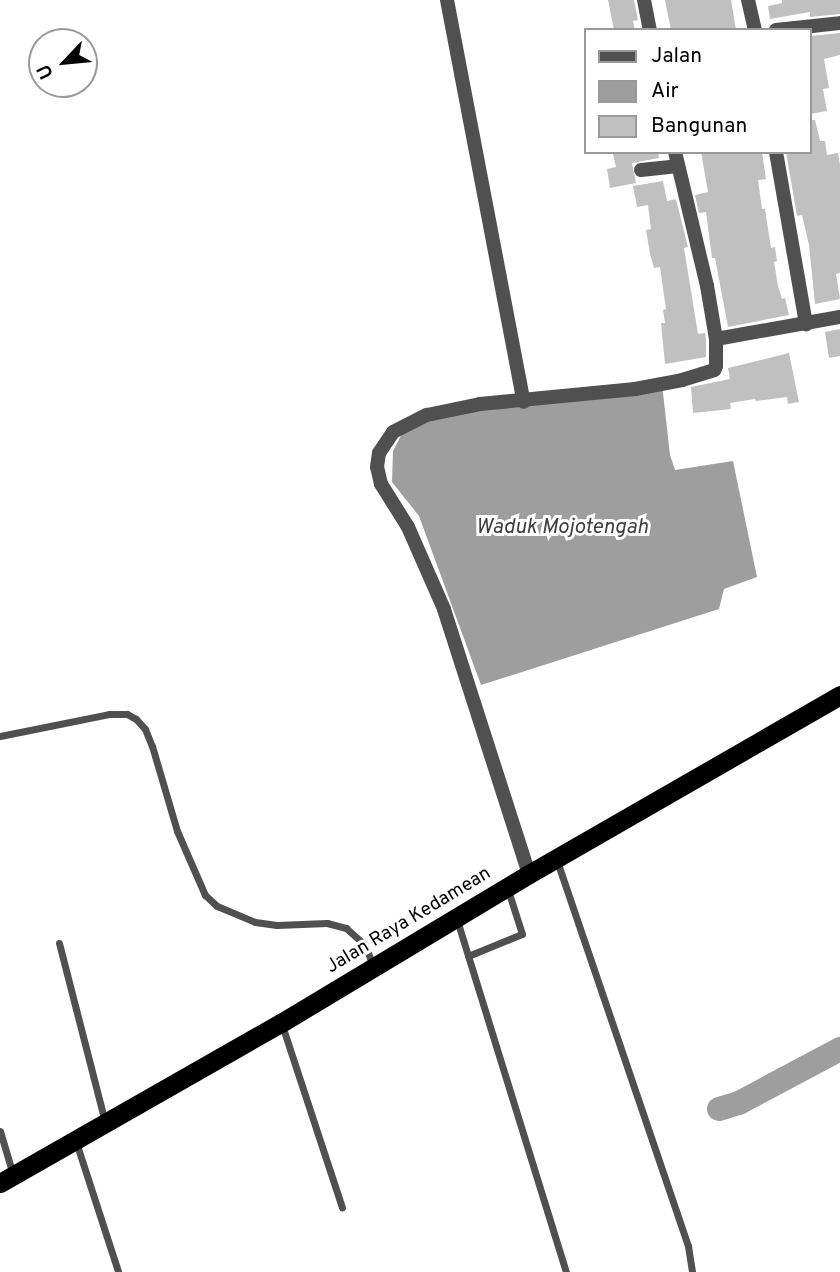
<!DOCTYPE html>
<style>
body{margin:0}
#map{position:relative;width:840px;height:1272px;overflow:hidden;background:#fff;font-family:Overpass,sans-serif}
div>[style]{position:absolute}
[style*='--x']{left:calc(var(--x)*1px);top:calc(var(--y)*1px);width:calc(var(--w)*1px);rotate:calc(var(--a)*1deg)}
.water>*{inset:0;background:#9e9e9e}
.river>*{height:24px;margin:-12px;padding:0 12px;transform-origin:12px;border-radius:12px;background:#9e9e9e}
.building>*{inset:0;background:#c0c0c0}
.service>*{height:7px;margin:-3.5px;padding:0 3.5px;transform-origin:3.5px;border-radius:3.5px;background:#505050}
.minor>*{height:14px;margin:-7px;padding:0 7px;transform-origin:7px;border-radius:7px;background:#505050}
.trunk>*{height:19px;margin:-9.5px;padding:0 9.5px;transform-origin:9.5px;border-radius:9.5px;background:#000}
span{translate:-50% -50%;white-space:nowrap;text-align:center;line-height:1.15;-webkit-text-stroke:6px #fff;paint-order:stroke}
.street-label{font-size:19px;color:#000}
.water-label{font-size:21px;color:#3f3f3f;font-style:italic}
.legend{position:absolute;left:584px;top:28px;width:228px;height:126px;box-sizing:border-box;background:#fff;border:2px solid #999;margin:0;padding:9px 12px;list-style:none;font-size:21px;color:#000}
.legend li{display:flex;align-items:center;gap:14px;height:35px}
.legend b{width:35px;border:2px solid #999}
.north{position:absolute;left:28px;top:28px;width:70px;height:70px;box-sizing:border-box;background:#fff;border:2px solid #999;border-radius:50%;rotate:244deg;font-size:19px;font-weight:700;line-height:28px;text-align:center;color:#000}
.north::after{content:'';display:block;margin:auto;width:24px;height:32px;background:#000;clip-path:polygon(50% 0,100% 100%,50% 72%,0 100%)}
</style>
<div id="map">
<div class="water">
<i style="clip-path:polygon(662px 384px,670px 455px,675px 470px,733px 461px,757px 577px,724px 589px,719px 609px,481px 685px,419px 516px,392px 482px,393px 451px,408px 422px,519px 402px)"></i>
</div>
<div class="river">
<i style="--x:719;--y:1109;--w:21;--a:-17"></i>
<i style="--x:739;--y:1103;--w:115;--a:-28.1"></i>
</div>
<div class="building">
<i style="clip-path:polygon(608px 0,634px 0,638px 20px,633px 21px,635px 30px,614px 30px)"></i>
<i style="clip-path:polygon(665px 0,731px 0,736px 30px,671px 30px)"></i>
<i style="clip-path:polygon(782px 0,840px 0,840px 14px,810px 17px,810px 12px,770px 19px,768px 6px,782px 3px)"></i>
<i style="clip-path:polygon(840px 33px,840px 55px,824px 59px,829px 88px,823px 89px,827px 111px,810px 114px,810px 36px)"></i>
<i style="clip-path:polygon(810px 120px,815px 120px,820px 141px,825px 141px,827px 155px,838px 153px,840px 165px,840px 273px,836px 274px,840px 299px,815px 304px,809px 245px,802px 215px,797px 216px,786px 152px,810px 152px)"></i>
<i style="clip-path:polygon(625px 152px,658px 152px,659px 158px,632px 163px,636px 183px,610px 188px,607px 169px,616px 167px,613px 154px)"></i>
<i style="clip-path:polygon(701px 152px,762px 152px,766px 179px,758px 180px,762px 209px,765px 209px,771px 248px,775px 247px,777px 261px,774px 262px,778px 286px,782px 299px,785px 298px,789px 315px,728px 327px,715px 258px,712px 258px,706px 212px,699px 213px,695px 195px,708px 192px)"></i>
<i style="clip-path:polygon(663px 181px,667px 201px,676px 199px,688px 247px,684px 248px,698px 334px,705px 333px,706px 340px,706px 357px,665px 364px,661px 323px,665px 323px,663px 310px,666px 309px,660px 267px,654px 268px,650px 254px,646px 230px,651px 229px,648px 205px,637px 207px,633px 186px)"></i>
<i style="clip-path:polygon(840px 329px,840px 356px,829px 358px,825px 332px)"></i>
<i style="clip-path:polygon(789px 353px,799px 402px,788px 404px,787px 397px,756px 401px,755px 399px,730px 403px,731px 409px,693px 413px,691px 387px,730px 379px,728px 368px)"></i>
</div>
<div class="service">
<i style="--x:0;--y:736;--w:111;--a:-11.4"></i>
<i style="--x:109;--y:714;--w:18;--a:0"></i>
<i style="--x:127;--y:714;--w:10;--a:29"></i>
<i style="--x:136;--y:719;--w:13;--a:48"></i>
<i style="--x:145;--y:729;--w:18;--a:68"></i>
<i style="--x:152;--y:746;--w:89;--a:73.6"></i>
<i style="--x:177;--y:831;--w:70;--a:66.4"></i>
<i style="--x:205;--y:895;--w:16;--a:43"></i>
<i style="--x:217;--y:906;--w:41;--a:22.8"></i>
<i style="--x:255;--y:922;--w:22;--a:8"></i>
<i style="--x:277;--y:925;--w:50;--a:-2.3"></i>
<i style="--x:327;--y:923;--w:20;--a:15"></i>
<i style="--x:346;--y:928;--w:25;--a:42"></i>
<i style="--x:365;--y:945;--w:22;--a:69"></i>
<i style="--x:557;--y:861;--w:407;--a:71.2"></i>
<i style="--x:688;--y:1246;--w:26;--a:81"></i>
<i style="--x:457;--y:920;--w:368;--a:72.8"></i>
<i style="--x:59;--y:943;--w:185;--a:75.6"></i>
<i style="--x:468;--y:956;--w:58;--a:-22.2"></i>
<i style="--x:522;--y:934;--w:46;--a:-107.7"></i>
<i style="--x:282;--y:1025;--w:192;--a:71.8"></i>
<i style="--x:0;--y:1131;--w:46;--a:73.5"></i>
<i style="--x:76;--y:1142;--w:136;--a:72"></i>
</div>
<div class="minor">
<i style="--x:447;--y:0;--w:409;--a:79.2"></i>
<i style="--x:644;--y:0;--w:31;--a:79"></i>
<i style="--x:748;--y:0;--w:31;--a:77"></i>
<i style="--x:776;--y:30;--w:64;--a:-6.2"></i>
<i style="--x:776;--y:152;--w:175;--a:80.1"></i>
<i style="--x:641;--y:170;--w:37;--a:-6"></i>
<i style="--x:716;--y:339;--w:126;--a:-10.1"></i>
<i style="--x:529;--y:874;--w:278;--a:-107.8"></i>
<i style="--x:444;--y:609;--w:90;--a:-113.7"></i>
<i style="--x:408;--y:527;--w:51;--a:-122.1"></i>
<i style="--x:381;--y:484;--w:17;--a:-103"></i>
<i style="--x:377;--y:467;--w:14;--a:-82"></i>
<i style="--x:379;--y:453;--w:25;--a:-56"></i>
<i style="--x:393;--y:432;--w:38;--a:-27"></i>
<i style="--x:427;--y:415;--w:54;--a:-11.7"></i>
<i style="--x:480;--y:404;--w:156;--a:-5.5"></i>
<i style="--x:635;--y:389;--w:48;--a:-10.8"></i>
<i style="--x:682;--y:380;--w:34;--a:-17"></i>
<i style="--x:714;--y:370;--w:4;--a:-63"></i>
<i style="--x:716;--y:366;--w:27;--a:-90"></i>
<i style="--x:716;--y:339;--w:54;--a:-99.6"></i>
<i style="--x:707;--y:286;--w:138;--a:-103.4"></i>
</div>
<div class="trunk">
<i style="--x:0;--y:1183;--w:323;--a:-29.7"></i>
<i style="--x:281;--y:1023;--w:289;--a:-31"></i>
<i style="--x:529;--y:874;--w:359;--a:-29.9"></i>
</div>
<div class="street-label">
<span style="left:409px;top:921px;rotate:-31deg">Jalan Raya Kedamean</span>
</div>
<div class="water-label">
<span style="left:562px;top:528px">Waduk Mojotengah</span>
</div>
<ul class="legend">
<li><b style="height:9px;background:#505050"></b>Jalan</li>
<li><b style="height:19px;background:#9e9e9e"></b>Air</li>
<li><b style="height:19px;background:#c0c0c0"></b>Bangunan</li>
</ul>
<div class="north">U</div>
</div>
